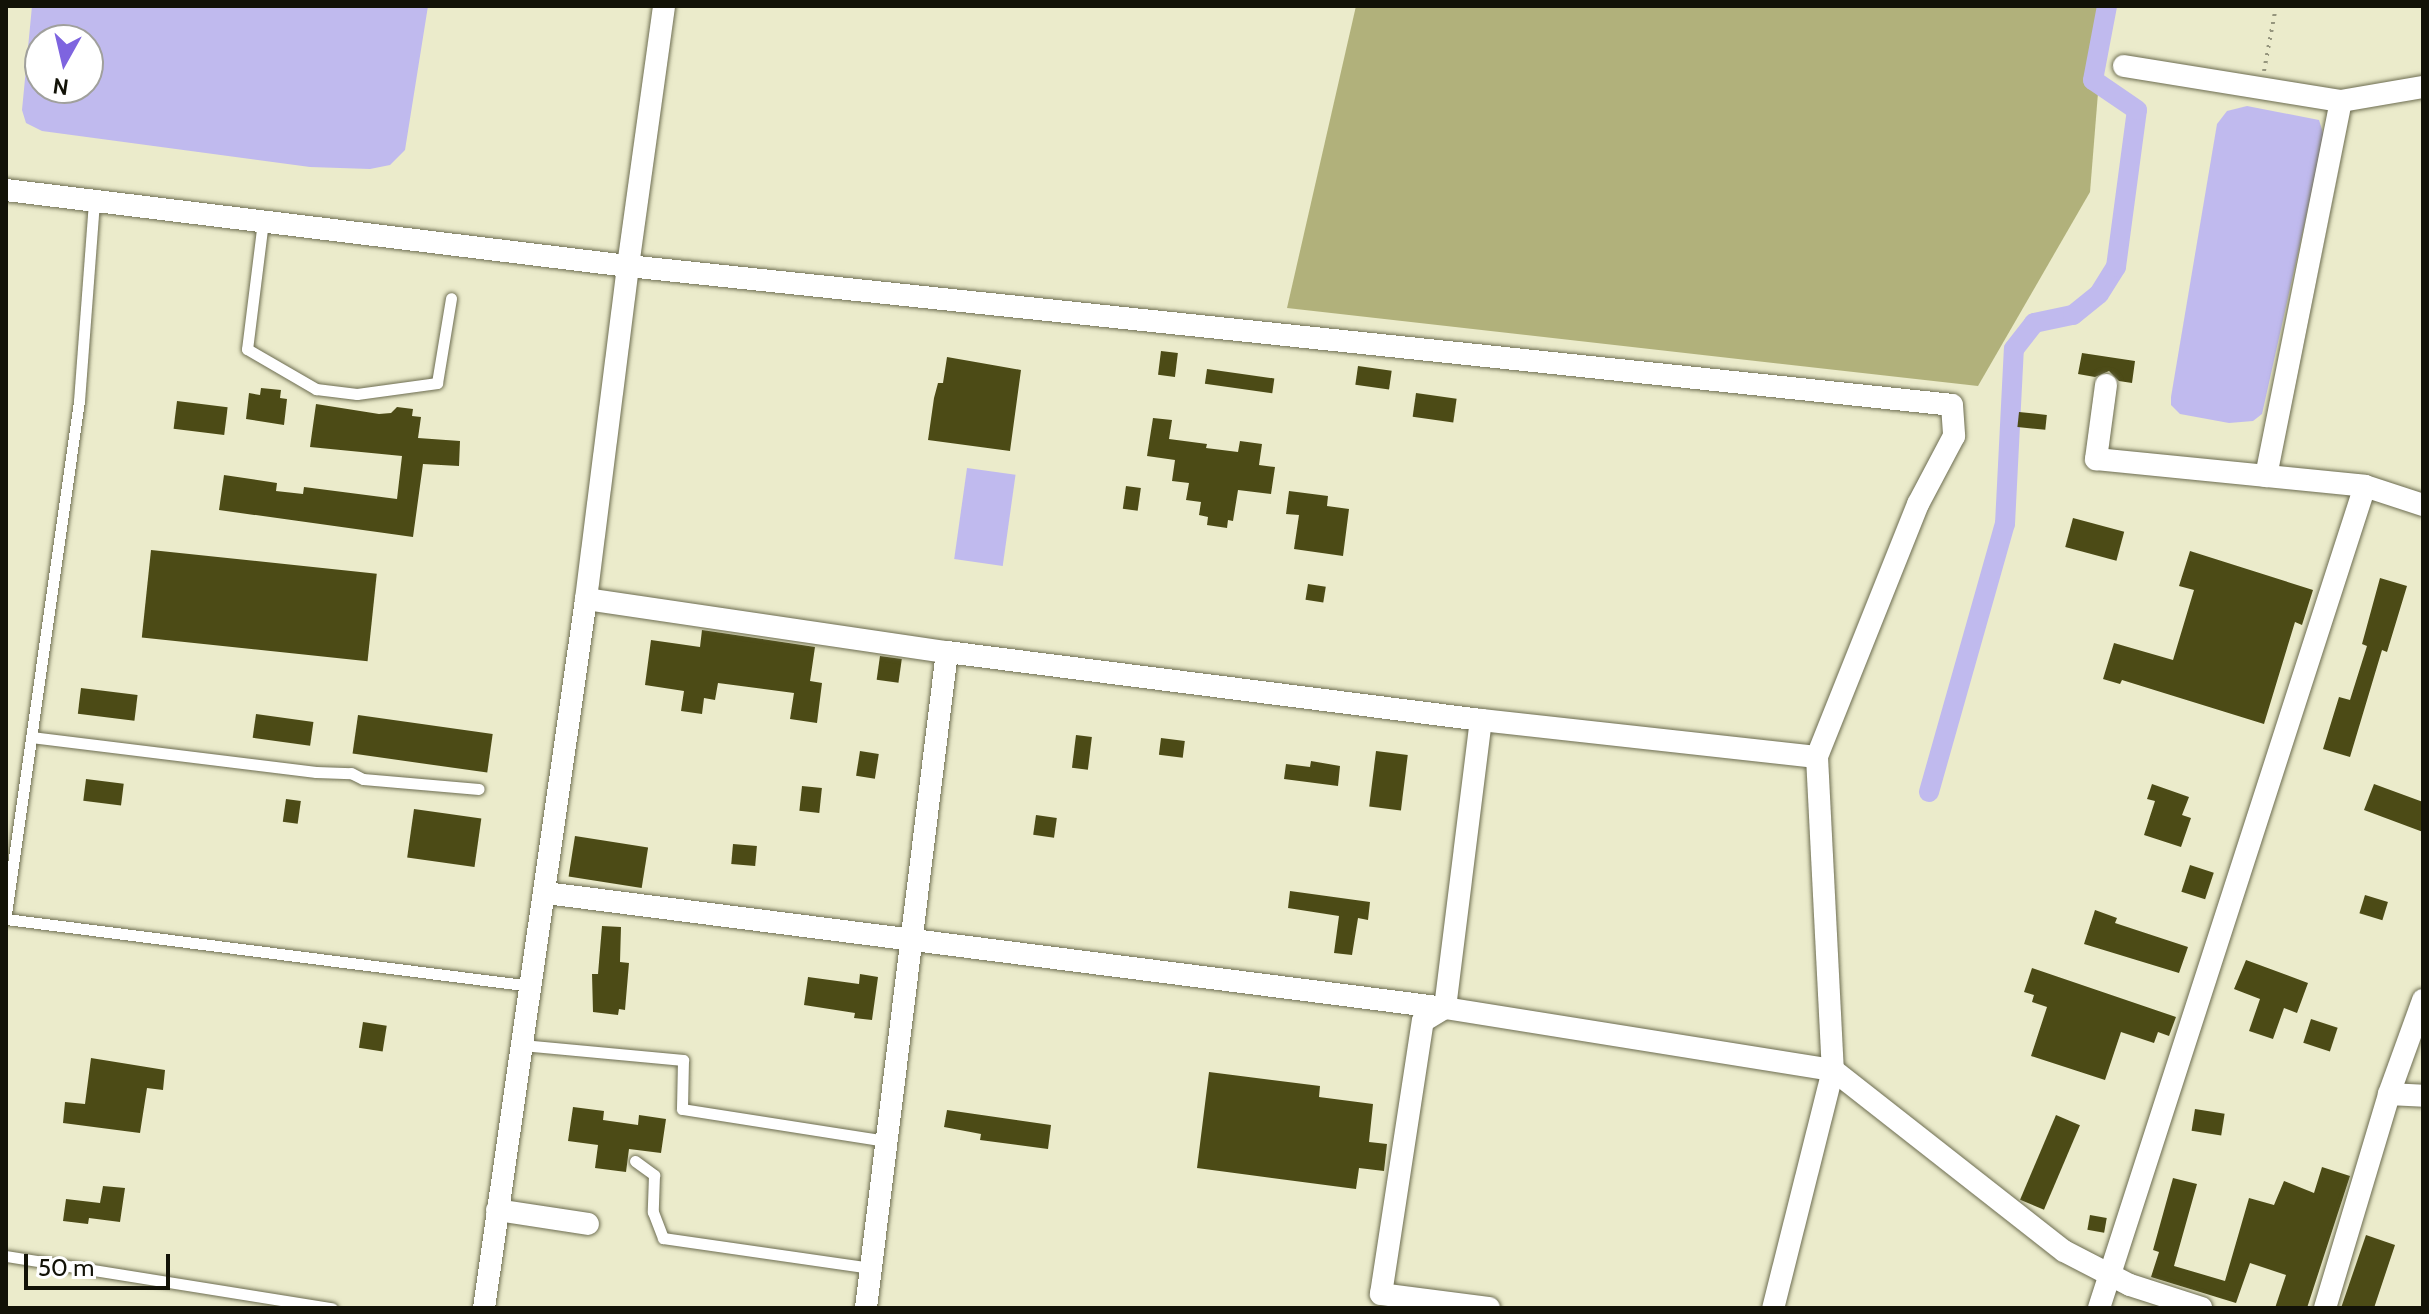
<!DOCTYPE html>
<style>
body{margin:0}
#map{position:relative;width:2429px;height:1314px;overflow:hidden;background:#ebebcb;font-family:Cabin,sans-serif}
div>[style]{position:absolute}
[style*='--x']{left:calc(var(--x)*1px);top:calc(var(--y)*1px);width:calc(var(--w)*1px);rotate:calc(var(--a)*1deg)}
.forest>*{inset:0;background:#b1b17b}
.water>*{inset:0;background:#c0baee;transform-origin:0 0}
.canal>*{height:20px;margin:-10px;padding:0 10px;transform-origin:10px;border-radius:10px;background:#c0baee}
.building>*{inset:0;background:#4c4b16;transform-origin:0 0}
.path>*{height:4px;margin-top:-2px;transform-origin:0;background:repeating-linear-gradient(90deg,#95957d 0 2px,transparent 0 8px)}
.roads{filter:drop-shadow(0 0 2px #6d6d51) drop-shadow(0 0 2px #6d6d51)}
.lane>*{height:11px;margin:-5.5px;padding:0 5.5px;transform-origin:5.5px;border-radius:5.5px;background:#fff}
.street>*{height:22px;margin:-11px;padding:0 11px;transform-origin:11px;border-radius:11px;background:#fff}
span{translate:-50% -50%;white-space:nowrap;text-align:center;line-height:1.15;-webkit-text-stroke:8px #fff;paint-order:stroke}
.frame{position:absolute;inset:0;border:8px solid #121207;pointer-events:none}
.north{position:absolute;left:24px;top:24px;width:80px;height:80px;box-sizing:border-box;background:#fff;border:2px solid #a0a09c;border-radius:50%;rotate:188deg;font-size:22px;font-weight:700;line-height:32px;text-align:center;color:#121207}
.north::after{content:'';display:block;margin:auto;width:28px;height:36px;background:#7e64df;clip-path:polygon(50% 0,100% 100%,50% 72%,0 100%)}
.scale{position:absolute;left:24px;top:1254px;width:146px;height:36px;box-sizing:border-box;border:4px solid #121207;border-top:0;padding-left:10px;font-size:24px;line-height:28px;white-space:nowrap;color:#121207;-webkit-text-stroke:6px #fff;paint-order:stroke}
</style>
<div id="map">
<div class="forest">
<i style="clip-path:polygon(1356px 6px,2105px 6px,2090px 192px,1978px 386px,1287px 308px)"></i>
</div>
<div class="water">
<i style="clip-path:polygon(evenodd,32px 6px,428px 6px,405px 150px,390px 165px,370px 169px,310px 167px,42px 131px,26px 123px,22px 110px,32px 6px,40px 40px,88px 40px,88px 88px,40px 88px,40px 40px)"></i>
<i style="clip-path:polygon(2247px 106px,2319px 120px,2324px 136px,2262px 414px,2253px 421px,2229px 423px,2180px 414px,2171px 405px,2171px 397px,2217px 124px,2227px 111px)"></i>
<i style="left:967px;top:468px;width:49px;height:92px;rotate:8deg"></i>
</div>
<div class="canal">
<i style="--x:1929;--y:792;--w:279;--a:-74.2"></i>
<i style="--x:2005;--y:524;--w:175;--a:-87.1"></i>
<i style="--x:2014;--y:349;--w:33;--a:-52"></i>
<i style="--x:2034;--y:323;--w:40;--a:-12"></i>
<i style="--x:2073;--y:315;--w:33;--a:-39"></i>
<i style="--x:2099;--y:294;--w:32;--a:-58"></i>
<i style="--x:2116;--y:267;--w:158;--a:-82.4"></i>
<i style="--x:2137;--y:110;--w:53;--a:-145.7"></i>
<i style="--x:2093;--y:80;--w:75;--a:-79.3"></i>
</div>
<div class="building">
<i style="left:1161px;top:351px;width:17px;height:24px;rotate:7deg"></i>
<i style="clip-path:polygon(2082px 353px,2135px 361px,2132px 383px,2119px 381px,2109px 371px,2095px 377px,2078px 374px)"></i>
<i style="clip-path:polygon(947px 357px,1021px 370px,1010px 451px,928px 440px,934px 398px,938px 383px,943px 383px)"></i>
<i style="left:1358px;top:366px;width:34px;height:19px;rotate:8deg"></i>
<i style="left:1207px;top:369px;width:68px;height:15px;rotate:8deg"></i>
<i style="clip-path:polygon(261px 388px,281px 390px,280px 398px,287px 399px,284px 425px,246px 419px,249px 393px,260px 395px)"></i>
<i style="left:1416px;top:393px;width:41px;height:24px;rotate:8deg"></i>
<i style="left:177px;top:401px;width:51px;height:28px;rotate:7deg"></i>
<i style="clip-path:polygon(316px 404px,379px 414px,391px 413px,397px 407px,413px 409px,412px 416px,421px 417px,418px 438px,460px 441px,459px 466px,423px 464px,413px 537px,219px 510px,224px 475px,277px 483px,276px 491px,303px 494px,304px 487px,397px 499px,402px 456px,310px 447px)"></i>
<i style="left:2019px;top:412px;width:28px;height:15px;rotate:6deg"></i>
<i style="clip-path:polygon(1153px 418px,1172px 420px,1169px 439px,1207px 444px,1206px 448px,1238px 452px,1240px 441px,1262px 444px,1259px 465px,1275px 467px,1271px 494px,1238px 490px,1233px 521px,1228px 520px,1227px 528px,1207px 525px,1208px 517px,1199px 515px,1201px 502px,1186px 500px,1189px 483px,1172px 481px,1175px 460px,1147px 456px)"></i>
<i style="left:1126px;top:486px;width:15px;height:23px;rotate:8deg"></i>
<i style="clip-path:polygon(1289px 491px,1328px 496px,1327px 506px,1349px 509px,1343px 556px,1294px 549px,1299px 515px,1286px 514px)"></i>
<i style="left:2073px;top:518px;width:53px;height:30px;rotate:15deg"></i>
<i style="left:151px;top:550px;width:227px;height:88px;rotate:6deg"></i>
<i style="clip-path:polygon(2190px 551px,2313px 590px,2302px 625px,2295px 622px,2264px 724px,2122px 680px,2120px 684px,2103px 679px,2114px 643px,2173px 660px,2194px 590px,2179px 586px)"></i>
<i style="clip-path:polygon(2380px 578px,2407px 586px,2387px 652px,2382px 650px,2350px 757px,2323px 749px,2339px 697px,2350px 700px,2367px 646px,2362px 644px)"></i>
<i style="left:1308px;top:584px;width:18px;height:16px;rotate:9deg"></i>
<i style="clip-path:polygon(702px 630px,815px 647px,810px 681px,822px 683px,817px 723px,790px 719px,794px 693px,718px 683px,715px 700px,704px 698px,702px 714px,681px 711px,684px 691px,645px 685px,651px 640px,700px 647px)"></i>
<i style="left:880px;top:656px;width:22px;height:24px;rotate:8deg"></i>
<i style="left:81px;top:688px;width:57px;height:26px;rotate:7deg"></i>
<i style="left:256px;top:714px;width:58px;height:24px;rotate:8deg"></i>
<i style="left:358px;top:715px;width:136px;height:39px;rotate:8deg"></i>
<i style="left:1076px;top:735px;width:16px;height:33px;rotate:7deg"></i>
<i style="left:1161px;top:738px;width:24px;height:17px;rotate:7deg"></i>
<i style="left:860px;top:751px;width:19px;height:25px;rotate:9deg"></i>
<i style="left:1376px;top:751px;width:32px;height:56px;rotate:7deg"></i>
<i style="clip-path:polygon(1311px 761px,1340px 766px,1338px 786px,1284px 779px,1286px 764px,1310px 767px)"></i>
<i style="left:86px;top:779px;width:38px;height:22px;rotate:7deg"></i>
<i style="clip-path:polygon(2152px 784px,2189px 797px,2182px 815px,2191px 818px,2181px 847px,2144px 835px,2155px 801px,2147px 799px)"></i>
<i style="clip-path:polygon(2374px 784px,2423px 802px,2423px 832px,2364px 810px)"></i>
<i style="left:802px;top:786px;width:20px;height:25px;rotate:6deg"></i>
<i style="left:286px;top:799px;width:15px;height:23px;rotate:8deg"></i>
<i style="left:414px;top:809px;width:68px;height:49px;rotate:8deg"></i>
<i style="left:1036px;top:815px;width:21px;height:20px;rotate:8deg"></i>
<i style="left:575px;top:836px;width:74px;height:41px;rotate:9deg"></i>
<i style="left:733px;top:844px;width:24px;height:20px;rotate:5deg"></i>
<i style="left:2190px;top:865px;width:25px;height:28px;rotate:18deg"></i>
<i style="clip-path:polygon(1290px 891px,1370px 902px,1368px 920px,1358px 918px,1352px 955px,1334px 953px,1339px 916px,1288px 908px)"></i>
<i style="left:2365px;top:895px;width:24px;height:19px;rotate:17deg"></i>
<i style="clip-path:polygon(2095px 910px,2117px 918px,2115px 923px,2188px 947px,2179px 973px,2084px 944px)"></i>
<i style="clip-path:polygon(602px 926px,621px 927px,620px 962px,629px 963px,625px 1010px,619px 1009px,618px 1015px,593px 1012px,592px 974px,598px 974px)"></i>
<i style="clip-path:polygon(2246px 960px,2308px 983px,2297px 1013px,2284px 1008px,2273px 1039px,2249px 1031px,2260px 999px,2234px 989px)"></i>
<i style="clip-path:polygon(2032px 968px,2176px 1017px,2169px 1036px,2158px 1032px,2154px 1043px,2121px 1032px,2105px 1080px,2031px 1056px,2047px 1007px,2032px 1002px,2034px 995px,2024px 992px)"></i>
<i style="clip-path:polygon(860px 974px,878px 977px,872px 1020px,854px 1018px,855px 1013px,804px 1005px,808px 977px,859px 984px)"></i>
<i style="left:2311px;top:1019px;width:28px;height:25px;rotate:18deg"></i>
<i style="left:363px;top:1022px;width:24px;height:26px;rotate:9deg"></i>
<i style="clip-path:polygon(91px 1058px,165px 1070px,163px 1090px,147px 1088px,140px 1133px,63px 1123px,65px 1102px,85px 1104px)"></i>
<i style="clip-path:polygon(1209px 1072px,1320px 1086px,1319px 1097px,1373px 1104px,1369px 1142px,1387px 1144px,1384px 1171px,1359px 1168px,1356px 1189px,1197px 1168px)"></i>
<i style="clip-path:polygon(573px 1107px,604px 1111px,603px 1120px,638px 1125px,639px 1115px,666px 1119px,661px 1153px,629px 1149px,626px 1172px,595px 1168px,598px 1145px,568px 1141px)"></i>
<i style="left:2195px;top:1109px;width:30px;height:22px;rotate:9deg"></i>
<i style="clip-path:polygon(947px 1110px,1051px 1125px,1048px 1149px,980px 1140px,981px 1134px,944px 1127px)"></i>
<i style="left:2056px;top:1115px;width:26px;height:92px;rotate:23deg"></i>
<i style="clip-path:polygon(2322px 1167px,2350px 1176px,2307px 1308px,2275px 1308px,2286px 1275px,2250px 1263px,2236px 1303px,2151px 1277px,2159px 1252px,2153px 1250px,2173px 1178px,2197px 1184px,2174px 1266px,2225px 1281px,2249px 1198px,2274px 1205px,2284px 1181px,2314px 1193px)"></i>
<i style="clip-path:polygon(103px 1186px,125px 1188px,120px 1222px,89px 1218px,88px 1224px,63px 1221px,66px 1199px,100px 1203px)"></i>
<i style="left:2090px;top:1215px;width:17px;height:15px;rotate:10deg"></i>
<i style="clip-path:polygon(2366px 1235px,2395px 1245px,2374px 1308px,2341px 1308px)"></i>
</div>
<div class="path">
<i style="--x:2264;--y:71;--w:66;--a:-79.5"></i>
</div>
<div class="roads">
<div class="lane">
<i style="--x:263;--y:221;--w:129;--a:97.1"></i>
<i style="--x:247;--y:349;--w:80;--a:30.1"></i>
<i style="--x:316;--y:389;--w:41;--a:7"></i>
<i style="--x:357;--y:394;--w:81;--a:-7.8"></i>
<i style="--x:437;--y:383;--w:86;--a:-80.6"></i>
<i style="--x:31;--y:737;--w:287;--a:7"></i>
<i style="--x:316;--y:772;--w:35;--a:2"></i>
<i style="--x:351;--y:773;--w:13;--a:27"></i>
<i style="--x:363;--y:779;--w:116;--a:4.9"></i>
<i style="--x:6;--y:914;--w:518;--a:-81.9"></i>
<i style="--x:79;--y:401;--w:201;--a:-85.7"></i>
<i style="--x:6;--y:919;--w:529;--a:7.27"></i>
<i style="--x:522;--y:1045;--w:162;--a:5.3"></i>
<i style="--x:683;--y:1060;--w:49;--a:91.2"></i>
<i style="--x:682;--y:1109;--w:206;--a:8.9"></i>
<i style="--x:635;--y:1161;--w:24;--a:36"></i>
<i style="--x:654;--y:1175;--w:37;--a:92"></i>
<i style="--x:653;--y:1212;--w:28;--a:69"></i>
<i style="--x:663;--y:1238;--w:210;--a:8.2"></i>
<i style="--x:6;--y:1256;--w:330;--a:9.1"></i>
</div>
<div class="street">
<i style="--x:2124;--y:66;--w:220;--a:9.2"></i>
<i style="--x:6;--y:190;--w:627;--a:6.97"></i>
<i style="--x:628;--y:266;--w:262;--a:-82.1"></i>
<i style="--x:2106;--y:385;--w:75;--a:97.7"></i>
<i style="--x:2096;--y:459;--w:270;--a:5.7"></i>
<i style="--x:2365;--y:486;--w:61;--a:18.1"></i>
<i style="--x:2266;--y:476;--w:382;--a:-78.7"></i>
<i style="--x:2341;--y:101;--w:83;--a:-9.7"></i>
<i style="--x:586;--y:599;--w:365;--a:8.4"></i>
<i style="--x:947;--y:652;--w:661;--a:97.04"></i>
<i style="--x:1481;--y:720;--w:338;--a:6.3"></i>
<i style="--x:546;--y:893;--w:906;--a:7.29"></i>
<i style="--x:1445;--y:1008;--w:290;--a:-82.9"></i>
<i style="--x:1481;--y:720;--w:538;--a:-172.74"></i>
<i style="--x:2389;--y:1094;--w:100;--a:-70.1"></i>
<i style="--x:497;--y:1210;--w:92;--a:8.7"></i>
<i style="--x:484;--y:1308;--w:716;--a:-81.81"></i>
<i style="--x:586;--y:599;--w:336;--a:-82.8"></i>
<i style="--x:628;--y:266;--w:1331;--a:5.99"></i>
<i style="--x:1952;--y:405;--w:31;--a:86"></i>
<i style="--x:1954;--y:436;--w:77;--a:117.9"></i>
<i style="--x:1918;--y:504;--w:272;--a:111.8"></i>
<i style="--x:1817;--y:757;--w:313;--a:87.1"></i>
<i style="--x:1833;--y:1070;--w:245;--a:104.1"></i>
<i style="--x:1489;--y:1308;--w:109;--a:-172.6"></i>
<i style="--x:1381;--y:1294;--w:276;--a:-81.3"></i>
<i style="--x:1423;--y:1021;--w:26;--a:-31"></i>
<i style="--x:1445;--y:1008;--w:393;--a:9.1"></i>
<i style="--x:1833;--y:1070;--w:293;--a:38.1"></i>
<i style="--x:2064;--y:1251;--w:74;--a:27.3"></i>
<i style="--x:2130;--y:1285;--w:75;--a:17.9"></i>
<i style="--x:2099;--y:1308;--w:864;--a:-72.07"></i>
<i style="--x:2325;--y:1308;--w:223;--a:-73.3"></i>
<i style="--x:2389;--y:1094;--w:34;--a:3"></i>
</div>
</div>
<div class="frame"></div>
<div class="north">N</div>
<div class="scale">50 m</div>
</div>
